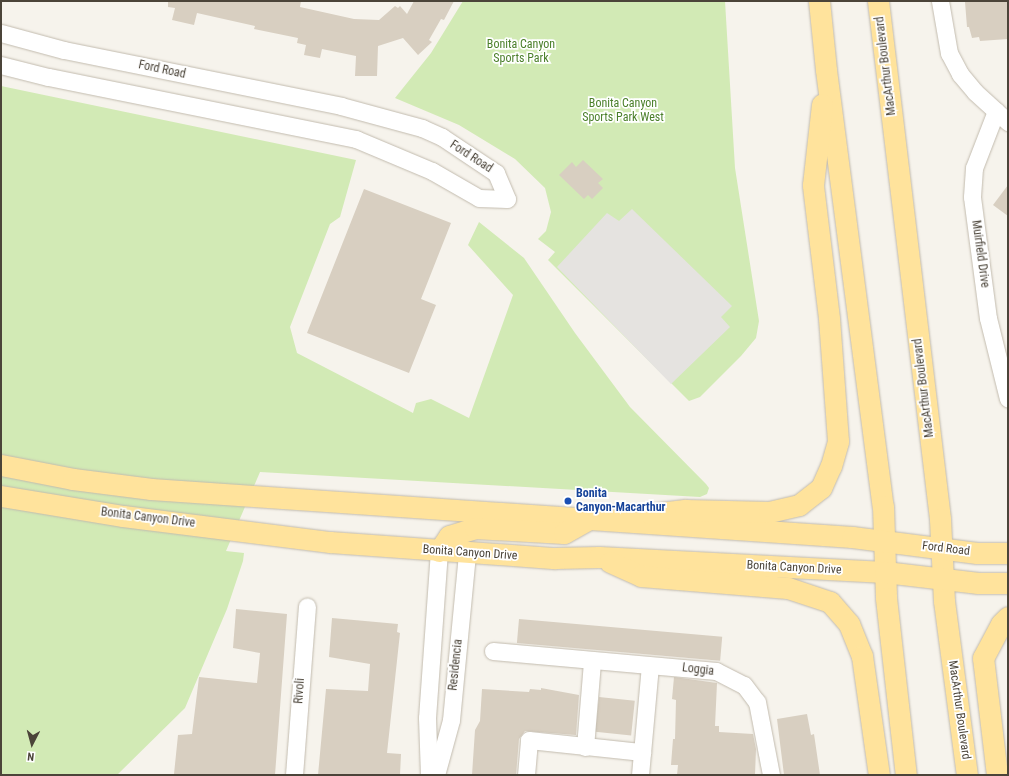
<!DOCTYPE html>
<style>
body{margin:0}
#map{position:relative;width:1009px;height:776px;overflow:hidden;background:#f6f3ec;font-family:"Roboto Condensed",sans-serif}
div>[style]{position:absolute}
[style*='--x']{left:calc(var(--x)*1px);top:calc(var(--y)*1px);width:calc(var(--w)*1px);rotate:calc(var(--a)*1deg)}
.green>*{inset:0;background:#d2eab5}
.parking>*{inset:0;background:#e5e3e0}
.building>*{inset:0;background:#d8cfc1;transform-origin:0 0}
.roads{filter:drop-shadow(0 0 1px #c2bbae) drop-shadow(0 0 1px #c2bbae)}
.minor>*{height:17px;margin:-8.5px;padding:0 8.5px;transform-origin:8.5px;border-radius:8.5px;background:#fff}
.major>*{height:21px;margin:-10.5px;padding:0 10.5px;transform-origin:10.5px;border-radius:10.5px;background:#ffe39c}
.dots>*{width:11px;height:11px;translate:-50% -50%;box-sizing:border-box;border:2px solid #fff;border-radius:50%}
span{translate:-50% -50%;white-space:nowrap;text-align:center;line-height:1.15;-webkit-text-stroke:3.5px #fff;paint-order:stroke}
.park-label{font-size:12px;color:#4a7f2a}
.street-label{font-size:12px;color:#4b4439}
.transit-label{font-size:12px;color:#164399;font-weight:700}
.left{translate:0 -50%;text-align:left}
.frame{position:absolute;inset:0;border:2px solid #4b4439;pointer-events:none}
.north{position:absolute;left:12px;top:724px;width:40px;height:40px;-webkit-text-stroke:3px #fff;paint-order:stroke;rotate:186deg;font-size:11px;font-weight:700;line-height:16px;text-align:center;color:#4b4439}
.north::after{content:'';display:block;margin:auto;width:14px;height:18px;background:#4b4439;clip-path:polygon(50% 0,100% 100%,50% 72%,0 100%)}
</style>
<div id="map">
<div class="green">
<i style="clip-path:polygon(463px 1px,725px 1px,735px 168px,759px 321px,756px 338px,741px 356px,700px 397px,689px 401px,548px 260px,555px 252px,538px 239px,546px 231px,551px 212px,545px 188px,515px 159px,459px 125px,395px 98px,431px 53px)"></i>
<i style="clip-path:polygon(1px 86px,356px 160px,340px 217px,330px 224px,290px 327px,297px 353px,413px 413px,416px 403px,431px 399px,469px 418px,513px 295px,468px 245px,479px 222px,524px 258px,575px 333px,630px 407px,706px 484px,709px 488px,707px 494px,700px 497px,260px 472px,226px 551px,244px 553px,243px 561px,227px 609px,185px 708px,117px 775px,1px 775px)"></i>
</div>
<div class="parking">
<i style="clip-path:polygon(632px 209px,732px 306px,721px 317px,730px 327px,671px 384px,557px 267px,607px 213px,619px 221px)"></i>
</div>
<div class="building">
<i style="clip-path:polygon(168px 1px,301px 1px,300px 7px,354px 19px,379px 20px,395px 6px,398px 8px,400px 6px,407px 14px,414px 1px,454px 1px,444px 20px,441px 19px,429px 40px,432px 42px,418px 55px,403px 38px,378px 46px,377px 76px,355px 76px,356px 56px,322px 49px,320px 58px,304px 55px,306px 45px,297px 43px,298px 38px,254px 29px,255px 26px,197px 13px,194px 25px,172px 20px,175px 8px,168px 7px)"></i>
<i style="clip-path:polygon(1008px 1px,1008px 39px,980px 41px,979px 37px,972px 38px,969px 27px,967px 27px,965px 2px)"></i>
<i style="clip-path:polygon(583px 160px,603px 179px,598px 183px,603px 188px,592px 199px,588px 195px,584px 199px,559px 175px,572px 162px,576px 167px)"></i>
<i style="clip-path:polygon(1008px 185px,1008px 216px,993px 205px)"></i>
<i style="clip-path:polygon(364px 189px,451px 223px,421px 299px,436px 305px,409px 373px,307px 333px)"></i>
<i style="clip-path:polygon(236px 609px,287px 614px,275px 775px,174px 774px,178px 735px,192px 734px,199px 677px,257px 683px,260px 653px,233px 648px)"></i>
<i style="clip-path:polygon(332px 618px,398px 624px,397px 632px,400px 633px,387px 753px,401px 754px,400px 775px,318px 775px,326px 689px,368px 691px,370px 664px,329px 657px)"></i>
<i style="left:519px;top:619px;width:204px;height:24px;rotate:5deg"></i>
<i style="clip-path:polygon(674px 677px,717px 683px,715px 726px,719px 726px,719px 732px,753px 734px,756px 749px,755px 775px,677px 775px,678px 765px,671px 765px,673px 739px,675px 739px,676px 700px,672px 699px)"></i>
<i style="clip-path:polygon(541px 688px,579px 695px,576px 735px,525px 731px,519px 739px,516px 775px,472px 775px,475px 730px,480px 721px,482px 689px,529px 692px,530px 689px,541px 690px)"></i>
<i style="left:599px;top:697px;width:36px;height:35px;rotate:6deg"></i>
<i style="clip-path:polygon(807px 714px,811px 735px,814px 734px,820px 775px,784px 775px,777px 719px)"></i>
</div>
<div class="roads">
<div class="minor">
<i style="--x:940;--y:1;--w:53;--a:80.2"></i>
<i style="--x:949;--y:53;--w:24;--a:62"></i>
<i style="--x:960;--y:74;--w:23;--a:50"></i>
<i style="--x:975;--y:92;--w:45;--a:42.3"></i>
<i style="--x:1;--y:33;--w:65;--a:15.1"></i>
<i style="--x:64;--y:50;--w:283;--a:11.4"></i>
<i style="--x:341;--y:106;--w:84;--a:15.2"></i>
<i style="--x:422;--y:128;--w:22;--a:24"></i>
<i style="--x:442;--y:137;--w:65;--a:33.7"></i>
<i style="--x:496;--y:173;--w:28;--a:67"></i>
<i style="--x:507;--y:199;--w:28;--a:-178"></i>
<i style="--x:479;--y:198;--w:54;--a:-150.1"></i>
<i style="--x:432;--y:171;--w:82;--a:-157.2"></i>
<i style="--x:356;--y:139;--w:314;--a:-168.6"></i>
<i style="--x:48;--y:77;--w:49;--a:-165.7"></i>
<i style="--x:996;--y:111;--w:61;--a:111.1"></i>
<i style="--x:974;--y:168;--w:29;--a:94"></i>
<i style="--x:972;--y:197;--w:122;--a:82.5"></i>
<i style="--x:988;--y:318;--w:83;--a:76.1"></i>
<i style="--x:493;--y:651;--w:224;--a:5.1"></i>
<i style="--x:716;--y:671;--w:31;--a:27"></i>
<i style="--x:744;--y:685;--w:21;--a:53"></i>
<i style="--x:757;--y:702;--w:74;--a:79.1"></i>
<i style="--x:585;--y:747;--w:86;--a:-85.3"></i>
<i style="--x:294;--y:775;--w:169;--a:-85.6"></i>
<i style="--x:429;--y:775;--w:57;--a:-92"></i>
<i style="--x:427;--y:718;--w:167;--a:-85.9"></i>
<i style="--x:436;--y:775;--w:57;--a:-74.7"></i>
<i style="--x:451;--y:720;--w:168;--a:-84.5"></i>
<i style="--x:526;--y:775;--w:35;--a:-85"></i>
<i style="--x:529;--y:740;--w:114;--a:6.1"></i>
<i style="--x:640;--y:775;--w:109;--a:-84.8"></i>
</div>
<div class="major">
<i style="--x:819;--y:1;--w:69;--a:84.2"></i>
<i style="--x:826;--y:70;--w:440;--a:82.6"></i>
<i style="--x:883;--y:506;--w:92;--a:88.1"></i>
<i style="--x:886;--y:598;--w:178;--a:83.6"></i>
<i style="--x:878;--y:1;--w:522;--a:83.17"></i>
<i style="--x:940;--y:519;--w:82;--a:87.2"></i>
<i style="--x:944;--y:601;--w:176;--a:82.5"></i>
<i style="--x:1;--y:465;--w:73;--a:11"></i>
<i style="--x:73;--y:479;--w:79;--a:7.3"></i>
<i style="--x:151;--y:489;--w:703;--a:3.92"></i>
<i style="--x:852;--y:537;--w:126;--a:7.3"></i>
<i style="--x:977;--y:553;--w:31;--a:0"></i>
<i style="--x:1;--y:496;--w:124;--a:9.3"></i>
<i style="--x:123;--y:516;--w:209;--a:7.2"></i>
<i style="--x:330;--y:542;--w:226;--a:4.1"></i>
<i style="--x:555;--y:558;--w:44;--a:-1.3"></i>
<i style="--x:599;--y:557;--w:286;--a:3"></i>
<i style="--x:885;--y:572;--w:94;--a:6.7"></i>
<i style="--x:978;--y:583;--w:30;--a:0"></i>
<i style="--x:651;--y:514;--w:34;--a:-7"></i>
<i style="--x:685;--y:510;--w:84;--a:1.4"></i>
<i style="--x:769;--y:512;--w:31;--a:-13"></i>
<i style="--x:799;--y:505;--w:28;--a:-38"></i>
<i style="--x:821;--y:488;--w:24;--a:-66"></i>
<i style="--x:831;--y:466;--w:26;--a:-74"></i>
<i style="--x:838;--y:441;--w:123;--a:-94.2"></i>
<i style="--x:829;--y:318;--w:134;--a:-96.9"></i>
<i style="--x:813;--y:185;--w:81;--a:-83.6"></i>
<i style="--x:439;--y:551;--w:18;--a:-56"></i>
<i style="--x:449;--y:536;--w:27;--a:-17"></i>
<i style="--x:475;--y:528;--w:89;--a:3.2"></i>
<i style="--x:564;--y:533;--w:29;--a:-29"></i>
<i style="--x:610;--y:562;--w:34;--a:24"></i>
<i style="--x:641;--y:576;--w:147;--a:4.7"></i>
<i style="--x:788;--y:588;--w:44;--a:18.4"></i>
<i style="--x:830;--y:602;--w:29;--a:49"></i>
<i style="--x:849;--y:624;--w:35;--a:68"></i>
<i style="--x:862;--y:656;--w:120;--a:81.9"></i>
<i style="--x:997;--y:775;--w:118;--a:-96.8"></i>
<i style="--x:983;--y:658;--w:38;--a:-62"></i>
<i style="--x:1001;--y:624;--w:10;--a:-45"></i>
</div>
</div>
<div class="dots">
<i style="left:568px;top:501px;background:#1a4fb4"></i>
</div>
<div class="park-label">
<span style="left:521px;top:52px">Bonita Canyon<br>Sports Park</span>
<span style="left:623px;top:111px">Bonita Canyon<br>Sports Park West</span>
</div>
<div class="street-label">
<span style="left:886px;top:66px;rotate:-97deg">MacArthur Boulevard</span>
<span style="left:162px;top:70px;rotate:12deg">Ford Road</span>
<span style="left:471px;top:157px;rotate:33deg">Ford Road</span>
<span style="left:980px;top:254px;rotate:82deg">Muirfield Drive</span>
<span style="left:924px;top:388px;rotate:-97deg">MacArthur Boulevard</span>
<span style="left:148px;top:518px;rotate:7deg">Bonita Canyon Drive</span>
<span style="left:946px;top:549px;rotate:7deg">Ford Road</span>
<span style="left:470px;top:553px;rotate:4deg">Bonita Canyon Drive</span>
<span style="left:794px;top:568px;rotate:3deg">Bonita Canyon Drive</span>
<span style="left:456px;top:665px;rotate:-84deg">Residencia</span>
<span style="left:698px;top:670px;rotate:7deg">Loggia</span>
<span style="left:300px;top:691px;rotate:-86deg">Rivoli</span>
<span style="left:959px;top:710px;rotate:82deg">MacArthur Boulevard</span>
</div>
<div class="transit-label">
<span class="left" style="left:576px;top:501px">Bonita<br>Canyon-Macarthur</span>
</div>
<div class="frame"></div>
<div class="north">N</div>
</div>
